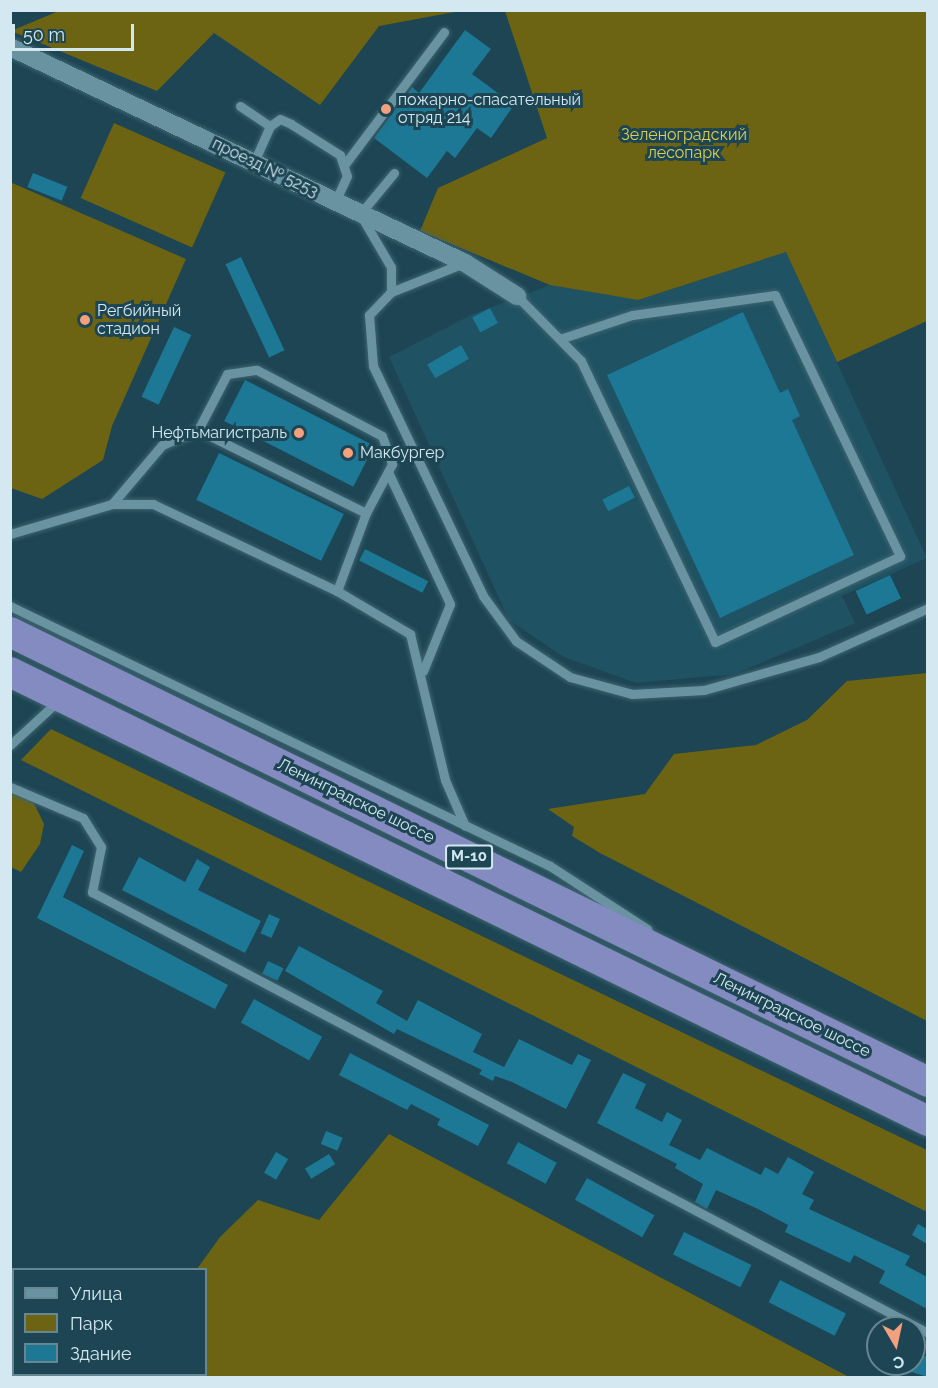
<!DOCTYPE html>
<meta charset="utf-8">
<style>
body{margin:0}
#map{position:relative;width:938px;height:1388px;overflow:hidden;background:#1d4553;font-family:Raleway,sans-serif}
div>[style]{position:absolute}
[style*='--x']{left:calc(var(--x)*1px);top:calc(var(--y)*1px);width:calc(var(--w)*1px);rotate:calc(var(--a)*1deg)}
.built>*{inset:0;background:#1f5263}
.green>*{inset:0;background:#6c6413;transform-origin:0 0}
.building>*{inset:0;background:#1c7894;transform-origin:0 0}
.roads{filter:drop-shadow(0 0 2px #3f6470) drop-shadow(0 0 2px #3f6470)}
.service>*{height:9px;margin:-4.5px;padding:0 4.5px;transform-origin:4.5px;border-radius:4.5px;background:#6a93a2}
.minor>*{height:18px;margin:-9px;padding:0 9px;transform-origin:9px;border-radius:9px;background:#6a93a2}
.trunk>*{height:30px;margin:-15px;padding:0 15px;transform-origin:15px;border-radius:15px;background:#838bc1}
.dots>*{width:16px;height:16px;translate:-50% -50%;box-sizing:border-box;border:3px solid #1d4553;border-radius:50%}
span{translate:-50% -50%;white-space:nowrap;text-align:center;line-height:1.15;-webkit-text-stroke:6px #1d4553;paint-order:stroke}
.shield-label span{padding:2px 4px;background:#1d4553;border:2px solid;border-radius:4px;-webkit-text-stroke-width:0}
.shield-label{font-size:15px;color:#d3e8f1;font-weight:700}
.poi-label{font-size:16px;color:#d3e8f1}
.left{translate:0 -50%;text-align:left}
.right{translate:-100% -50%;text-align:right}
.park-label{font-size:16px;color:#dcd052}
.street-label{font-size:16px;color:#d3e8f1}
.frame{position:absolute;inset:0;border:12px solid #d3e8f1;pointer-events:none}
.legend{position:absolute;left:12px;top:1268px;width:195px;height:108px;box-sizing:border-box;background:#1d4553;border:2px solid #668692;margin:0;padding:8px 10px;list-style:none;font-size:18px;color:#d3e8f1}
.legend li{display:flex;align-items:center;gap:12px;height:30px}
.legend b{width:30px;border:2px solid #668692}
.north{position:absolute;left:866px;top:1316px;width:60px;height:60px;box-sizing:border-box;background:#1d4553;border:2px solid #668692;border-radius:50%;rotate:171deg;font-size:16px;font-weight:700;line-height:24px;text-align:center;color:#d3e8f1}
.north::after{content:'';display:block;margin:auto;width:21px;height:27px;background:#f2a07e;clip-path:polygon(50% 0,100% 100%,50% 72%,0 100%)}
.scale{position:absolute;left:12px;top:24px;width:122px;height:27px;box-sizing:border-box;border:3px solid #d3e8f1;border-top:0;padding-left:8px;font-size:18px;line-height:21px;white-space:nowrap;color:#d3e8f1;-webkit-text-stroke:4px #1d4553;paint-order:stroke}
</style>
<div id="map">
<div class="built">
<i style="clip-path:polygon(786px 252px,927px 558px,842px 596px,855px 623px,735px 674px,636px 683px,564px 657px,509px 620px,389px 357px,471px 315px,550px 285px,638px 300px)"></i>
</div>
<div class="green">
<i style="clip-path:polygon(61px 10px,460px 10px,460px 11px,379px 26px,320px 105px,214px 33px,157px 91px,11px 31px)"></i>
<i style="clip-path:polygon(505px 11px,927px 11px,927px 321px,837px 362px,786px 252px,638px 300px,550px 285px,420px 231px,438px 188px,547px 138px)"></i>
<i style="left:114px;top:123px;width:122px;height:82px;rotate:24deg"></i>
<i style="clip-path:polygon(10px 182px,186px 259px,112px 426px,103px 460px,42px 499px,11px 488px)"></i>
<i style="clip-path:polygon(927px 673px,927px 1021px,600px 853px,572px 836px,574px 827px,548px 809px,645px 794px,674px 754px,756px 745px,807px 720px,847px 681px)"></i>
<i style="clip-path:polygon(51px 729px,927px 1150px,927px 1212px,21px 760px)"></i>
<i style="clip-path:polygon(10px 790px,34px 803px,44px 824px,40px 844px,21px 872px,11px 867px)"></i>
<i style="clip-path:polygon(389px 1134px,849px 1377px,11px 1377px,13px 1300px,14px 1374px,206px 1374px,206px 1270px,197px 1269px,220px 1237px,258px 1200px,319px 1220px)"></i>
</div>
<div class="building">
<i style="clip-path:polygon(465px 30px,491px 49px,472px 74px,514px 105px,491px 138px,477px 128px,455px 158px,447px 151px,427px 178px,374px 138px,412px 87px,419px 93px)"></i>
<i style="left:33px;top:173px;width:37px;height:15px;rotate:22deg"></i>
<i style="left:241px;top:257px;width:103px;height:17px;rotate:65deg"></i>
<i style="left:490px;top:308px;width:17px;height:20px;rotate:62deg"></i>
<i style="clip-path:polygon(743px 312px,780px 393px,788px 389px,800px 416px,792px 420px,854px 555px,720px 618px,607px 375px)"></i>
<i style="left:174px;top:327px;width:19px;height:77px;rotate:25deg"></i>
<i style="left:461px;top:345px;width:16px;height:39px;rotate:60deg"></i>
<i style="left:245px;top:380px;width:145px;height:46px;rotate:27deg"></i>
<i style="left:219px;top:453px;width:139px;height:52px;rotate:26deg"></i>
<i style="left:629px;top:486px;width:13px;height:30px;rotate:63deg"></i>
<i style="left:365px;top:549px;width:71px;height:13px;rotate:27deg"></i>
<i style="left:890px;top:575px;width:26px;height:38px;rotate:65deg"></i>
<i style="clip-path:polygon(72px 845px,84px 851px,63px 897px,228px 985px,215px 1009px,37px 918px)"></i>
<i style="clip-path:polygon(139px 857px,185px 882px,197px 859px,210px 867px,198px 890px,261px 921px,245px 953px,122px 890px)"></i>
<i style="left:269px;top:914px;width:12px;height:21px;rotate:24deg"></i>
<i style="clip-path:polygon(299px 946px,383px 991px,376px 1003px,407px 1021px,418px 1000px,482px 1034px,473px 1052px,504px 1067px,519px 1039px,572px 1065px,578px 1054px,591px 1060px,566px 1109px,512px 1082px,495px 1076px,493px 1081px,479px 1074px,482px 1070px,397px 1029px,394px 1034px,285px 971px)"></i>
<i style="left:268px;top:961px;width:17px;height:14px;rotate:25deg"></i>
<i style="left:254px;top:999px;width:78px;height:27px;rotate:29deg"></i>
<i style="clip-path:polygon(350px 1053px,489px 1125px,478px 1146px,437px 1125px,440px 1119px,411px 1104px,407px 1110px,339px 1075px)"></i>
<i style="clip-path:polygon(623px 1073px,646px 1084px,635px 1108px,662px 1122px,667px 1112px,682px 1120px,669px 1145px,700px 1160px,707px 1148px,761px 1175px,765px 1167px,778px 1174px,788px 1157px,814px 1172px,802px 1194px,814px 1200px,809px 1209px,910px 1256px,905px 1265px,927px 1277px,927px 1309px,879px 1283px,885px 1271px,854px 1255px,850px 1263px,785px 1232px,788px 1225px,758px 1209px,716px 1190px,707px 1209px,695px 1202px,703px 1184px,675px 1168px,677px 1164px,597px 1123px)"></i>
<i style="left:326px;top:1131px;width:18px;height:14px;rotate:22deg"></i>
<i style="left:518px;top:1142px;width:44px;height:24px;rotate:28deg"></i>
<i style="left:276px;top:1152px;width:14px;height:24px;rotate:30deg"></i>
<i style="left:329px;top:1154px;width:12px;height:28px;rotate:59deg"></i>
<i style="left:587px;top:1178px;width:77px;height:25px;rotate:29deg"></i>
<i style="clip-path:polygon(918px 1224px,927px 1229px,927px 1244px,912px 1235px)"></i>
<i style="left:684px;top:1232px;width:75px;height:25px;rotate:26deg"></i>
<i style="left:780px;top:1280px;width:74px;height:25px;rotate:27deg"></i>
<i style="clip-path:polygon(914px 1350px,927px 1357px,927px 1377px,888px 1364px,914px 1364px)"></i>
</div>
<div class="roads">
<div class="service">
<i style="--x:240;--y:106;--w:36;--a:34"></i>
<i style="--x:254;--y:162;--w:39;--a:-66"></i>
<i style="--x:270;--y:126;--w:12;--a:-35"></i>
<i style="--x:280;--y:119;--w:12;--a:24"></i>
<i style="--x:291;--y:124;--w:58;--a:32.3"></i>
<i style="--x:340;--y:155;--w:22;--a:72"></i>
<i style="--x:347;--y:176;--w:29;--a:115"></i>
<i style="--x:345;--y:164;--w:165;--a:-53.1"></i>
<i style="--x:394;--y:173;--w:53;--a:129.7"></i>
<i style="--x:360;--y:214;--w:61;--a:59.7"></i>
<i style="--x:391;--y:267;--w:25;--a:90"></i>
<i style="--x:391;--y:292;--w:32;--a:134"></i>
<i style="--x:369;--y:315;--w:51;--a:85.5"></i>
<i style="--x:373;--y:366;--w:255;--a:64.4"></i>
<i style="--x:483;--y:596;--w:56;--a:53.7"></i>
<i style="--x:516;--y:641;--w:65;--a:33.7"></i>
<i style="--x:570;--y:677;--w:64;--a:15.3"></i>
<i style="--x:632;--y:694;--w:72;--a:-3.2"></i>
<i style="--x:704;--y:690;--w:120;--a:-16"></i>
<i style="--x:819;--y:657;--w:120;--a:-24.2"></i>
<i style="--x:391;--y:292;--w:79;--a:-21.7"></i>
<i style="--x:517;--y:296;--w:91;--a:45.4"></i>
<i style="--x:581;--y:361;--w:311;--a:64.5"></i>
<i style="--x:715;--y:642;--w:204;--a:-24.9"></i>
<i style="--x:900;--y:556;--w:289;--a:-115.6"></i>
<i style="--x:775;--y:295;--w:144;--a:172"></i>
<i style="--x:632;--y:315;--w:76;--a:161.6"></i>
<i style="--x:198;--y:430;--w:63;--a:-62.6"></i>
<i style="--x:227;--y:374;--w:30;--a:-8"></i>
<i style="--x:257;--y:370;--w:141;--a:27.8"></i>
<i style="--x:382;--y:436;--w:30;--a:70"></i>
<i style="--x:392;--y:464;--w:55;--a:118"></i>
<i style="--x:388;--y:472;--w:146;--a:64.8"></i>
<i style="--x:450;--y:604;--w:72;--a:111.9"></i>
<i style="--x:112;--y:504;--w:77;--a:-49.7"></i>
<i style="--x:162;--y:445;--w:39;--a:-23"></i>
<i style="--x:198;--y:430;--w:187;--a:26.3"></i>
<i style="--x:366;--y:513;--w:83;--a:110.4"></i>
<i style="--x:10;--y:534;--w:106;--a:-16.4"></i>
<i style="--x:112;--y:504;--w:41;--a:0"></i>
<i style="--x:153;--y:504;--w:204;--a:25.3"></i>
<i style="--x:337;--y:591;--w:85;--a:30.5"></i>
<i style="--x:410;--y:634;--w:150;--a:76.5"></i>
<i style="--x:445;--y:780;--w:50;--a:66.5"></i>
<i style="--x:10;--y:606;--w:599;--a:25.71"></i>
<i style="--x:550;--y:866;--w:116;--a:33"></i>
<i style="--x:10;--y:745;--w:64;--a:-42.5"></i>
<i style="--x:10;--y:787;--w:79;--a:23"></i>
<i style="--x:83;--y:818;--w:34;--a:58"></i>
<i style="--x:101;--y:847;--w:46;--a:101.3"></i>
<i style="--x:92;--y:892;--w:945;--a:27.81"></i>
</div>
<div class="minor">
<i style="--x:10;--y:47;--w:504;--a:25.39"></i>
<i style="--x:465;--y:263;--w:62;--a:32.4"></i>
</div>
<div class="trunk">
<i style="--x:10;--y:632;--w:1022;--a:26.11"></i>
<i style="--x:10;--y:672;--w:1022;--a:26.06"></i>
</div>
</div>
<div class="dots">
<i style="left:386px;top:109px;background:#f2a07e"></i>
<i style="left:85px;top:320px;background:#f2a07e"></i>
<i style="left:299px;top:433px;background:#f2a07e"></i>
<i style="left:348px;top:453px;background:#f2a07e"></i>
</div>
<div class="shield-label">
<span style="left:469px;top:857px">М-10</span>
</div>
<div class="poi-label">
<span class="left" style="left:398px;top:109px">пожарно-спасательный<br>отряд 214</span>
<span class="left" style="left:97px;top:320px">Регбийный<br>стадион</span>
<span class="right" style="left:287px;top:433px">Нефтьмагистраль</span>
<span class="left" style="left:360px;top:453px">Макбургер</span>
</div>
<div class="park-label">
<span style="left:684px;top:144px">Зеленоградский<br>лесопарк</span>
</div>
<div class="street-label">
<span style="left:265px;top:168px;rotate:26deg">проезд № 5253</span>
<span style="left:356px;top:801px;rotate:26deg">Ленинградское шоссе</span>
<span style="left:792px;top:1015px;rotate:26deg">Ленинградское шоссе</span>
</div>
<div class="frame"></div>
<ul class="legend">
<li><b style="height:8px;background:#6a93a2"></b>Улица</li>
<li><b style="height:16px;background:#6c6413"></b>Парк</li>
<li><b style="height:16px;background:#1c7894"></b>Здание</li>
</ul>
<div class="north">С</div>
<div class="scale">50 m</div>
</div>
